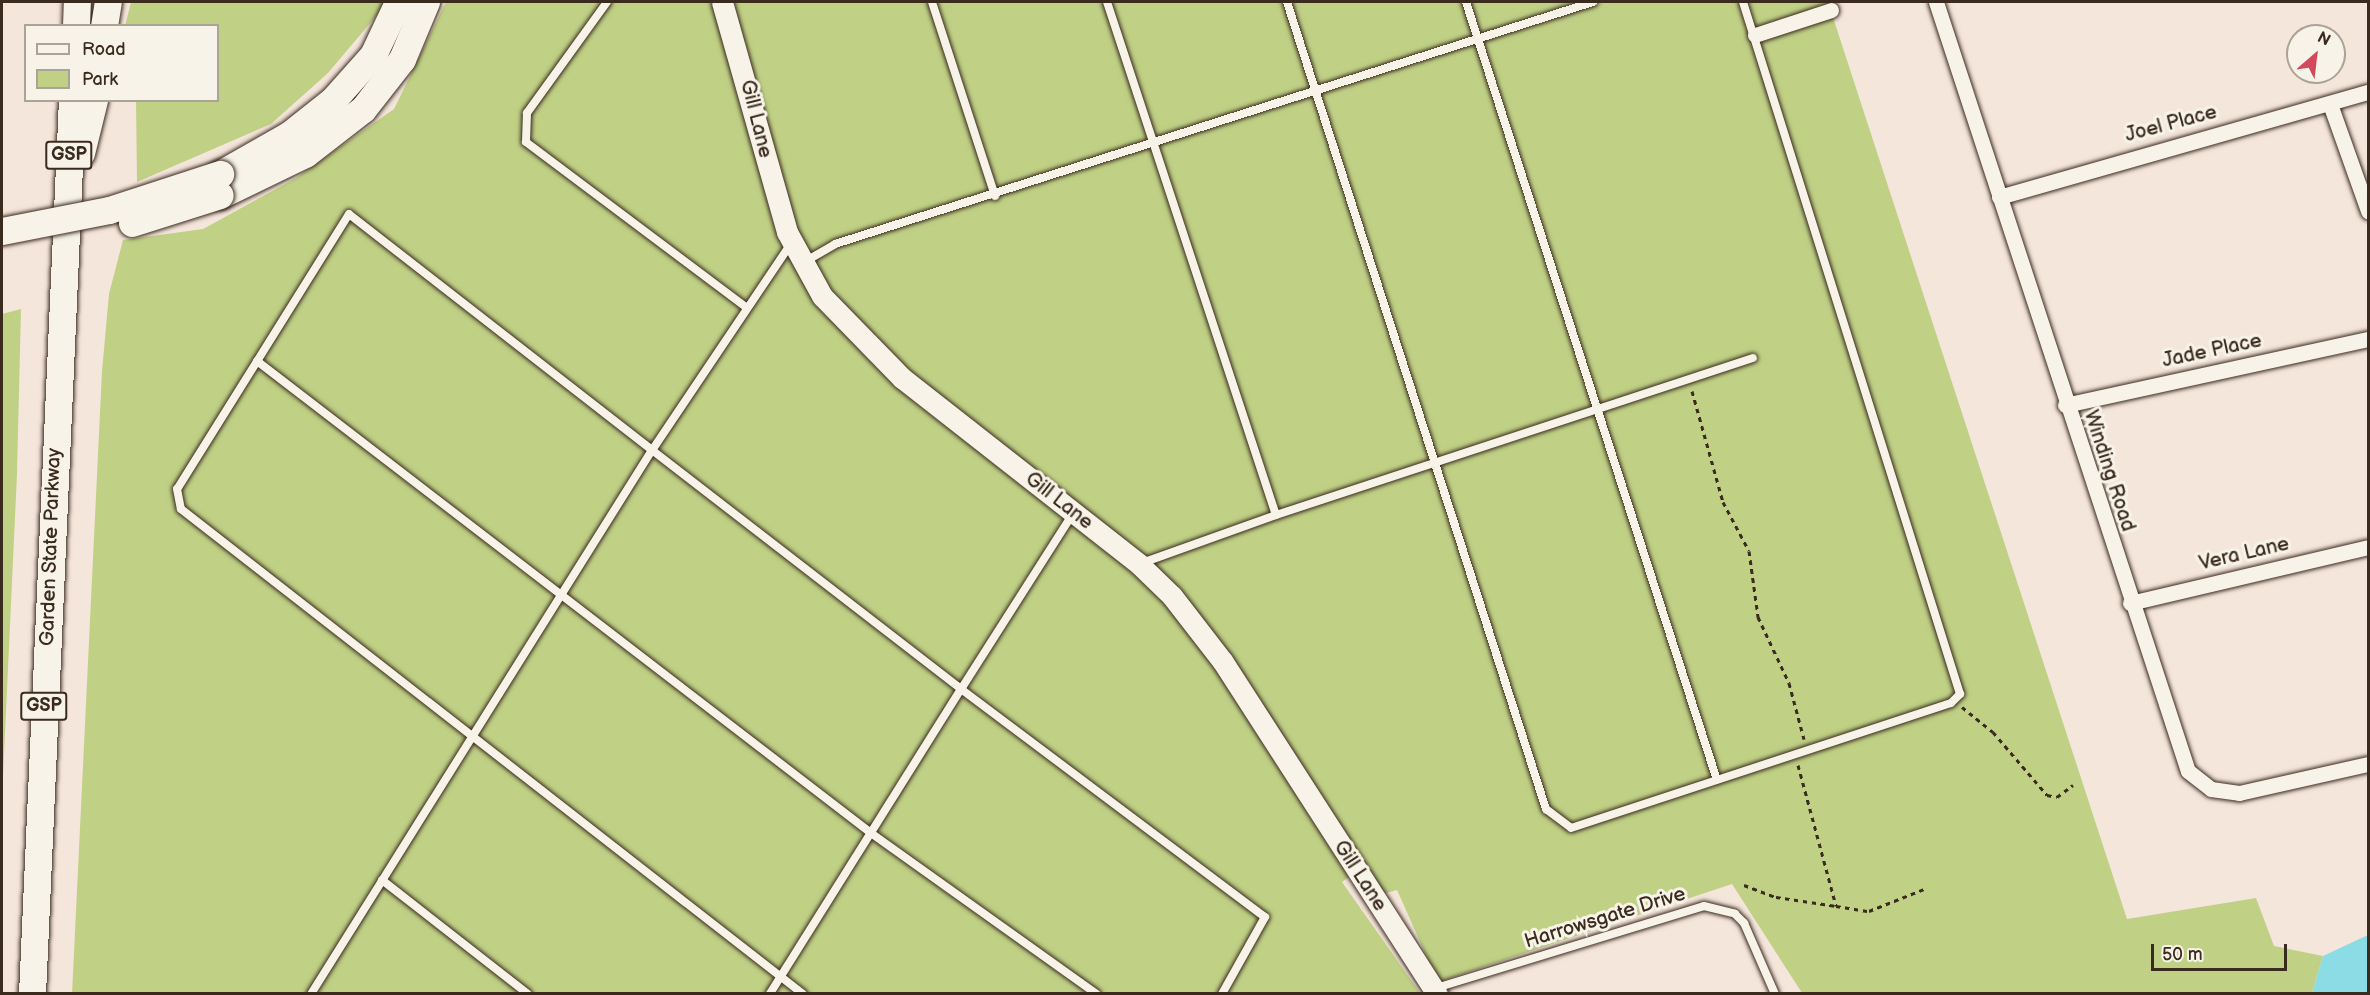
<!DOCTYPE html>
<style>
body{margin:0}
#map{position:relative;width:2370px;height:995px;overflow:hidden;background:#f5e6dc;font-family:"Balsamiq Sans",sans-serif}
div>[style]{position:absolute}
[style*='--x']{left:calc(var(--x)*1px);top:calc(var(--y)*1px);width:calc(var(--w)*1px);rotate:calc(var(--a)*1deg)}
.green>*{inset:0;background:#c0d186}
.water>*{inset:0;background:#8bdce5}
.path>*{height:3px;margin-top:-1.5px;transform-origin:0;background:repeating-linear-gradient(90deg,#3b2a1e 0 4.5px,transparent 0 9px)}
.roads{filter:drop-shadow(0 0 2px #3b2a1e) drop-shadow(0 0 2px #3b2a1e)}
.lane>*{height:8px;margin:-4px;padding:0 4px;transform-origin:4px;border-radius:4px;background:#f7f3e8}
.street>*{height:15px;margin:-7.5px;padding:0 7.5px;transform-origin:7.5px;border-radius:7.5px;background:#f7f3e8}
.secondary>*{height:21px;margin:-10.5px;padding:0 10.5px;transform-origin:10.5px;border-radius:10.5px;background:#f7f3e8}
.highway>*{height:27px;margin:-13.5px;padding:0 13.5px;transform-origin:13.5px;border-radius:13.5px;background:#f7f3e8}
.bridges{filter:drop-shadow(0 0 2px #3b2a1e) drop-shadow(0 0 2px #3b2a1e)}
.highway-bridge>*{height:27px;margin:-13.5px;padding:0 13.5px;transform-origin:13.5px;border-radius:13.5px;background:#f7f3e8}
span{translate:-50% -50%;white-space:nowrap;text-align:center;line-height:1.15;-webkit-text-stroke:6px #f7f3e8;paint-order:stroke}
.shield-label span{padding:2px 4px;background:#f7f3e8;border:2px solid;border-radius:4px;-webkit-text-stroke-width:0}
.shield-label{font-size:18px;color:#3b2a1e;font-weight:700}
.street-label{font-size:20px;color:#3b2a1e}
.frame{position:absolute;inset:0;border:3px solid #3b2a1e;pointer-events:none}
.legend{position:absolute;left:24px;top:24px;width:195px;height:78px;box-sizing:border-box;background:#f7f3e8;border:2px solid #aca397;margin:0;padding:8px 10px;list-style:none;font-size:18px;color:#3b2a1e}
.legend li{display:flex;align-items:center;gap:12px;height:30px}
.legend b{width:30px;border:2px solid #aca397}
.north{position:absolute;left:2286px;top:24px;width:60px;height:60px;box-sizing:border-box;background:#f7f3e8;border:2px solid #aca397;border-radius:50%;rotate:28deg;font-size:16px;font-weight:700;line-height:24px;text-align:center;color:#3b2a1e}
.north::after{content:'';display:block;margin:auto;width:21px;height:27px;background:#d1495b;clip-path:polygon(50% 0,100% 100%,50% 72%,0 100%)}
.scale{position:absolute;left:2151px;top:944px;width:136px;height:27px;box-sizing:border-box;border:3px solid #3b2a1e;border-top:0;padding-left:8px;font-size:18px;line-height:21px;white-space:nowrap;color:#3b2a1e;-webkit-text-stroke:4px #f7f3e8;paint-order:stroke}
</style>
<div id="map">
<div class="green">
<i style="clip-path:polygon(131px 2px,388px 2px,328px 73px,271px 124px,137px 182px,136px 101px,218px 100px,218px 26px,125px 26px)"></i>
<i style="clip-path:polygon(446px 2px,1828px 2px,2127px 919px,2256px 898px,2274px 946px,2323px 956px,2312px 993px,1802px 993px,1732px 884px,1438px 982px,1397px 890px,1372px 897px,1353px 874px,1342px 882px,1420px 993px,72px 994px,102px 371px,109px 294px,123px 240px,203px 229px,296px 178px,394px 109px)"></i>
<i style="clip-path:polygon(21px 309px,17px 474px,2px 798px,2px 314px)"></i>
</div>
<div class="water">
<i style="clip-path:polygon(2368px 935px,2368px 993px,2312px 993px,2323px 956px)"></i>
</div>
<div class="path">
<i style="--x:1692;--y:391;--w:115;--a:74.4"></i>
<i style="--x:1723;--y:502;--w:55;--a:62"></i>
<i style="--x:1749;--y:551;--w:67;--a:82.2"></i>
<i style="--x:1758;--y:617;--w:73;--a:64.8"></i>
<i style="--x:1789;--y:683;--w:58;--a:75"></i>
<i style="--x:1962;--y:707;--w:40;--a:39"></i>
<i style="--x:1993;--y:732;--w:83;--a:49.4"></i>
<i style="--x:2047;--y:795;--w:10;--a:11"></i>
<i style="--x:2057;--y:797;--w:20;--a:-37"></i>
<i style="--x:1798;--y:765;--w:146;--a:74.9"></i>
<i style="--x:1836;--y:906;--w:33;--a:9"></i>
<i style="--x:1869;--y:911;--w:59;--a:-21.8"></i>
<i style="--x:1744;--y:885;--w:34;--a:21"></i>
<i style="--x:1776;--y:897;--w:61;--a:8.5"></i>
</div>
<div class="roads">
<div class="lane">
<i style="--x:607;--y:2;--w:137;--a:125.8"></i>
<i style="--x:527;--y:113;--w:29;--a:92"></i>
<i style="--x:526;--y:142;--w:276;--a:36.9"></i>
<i style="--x:932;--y:2;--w:204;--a:72"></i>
<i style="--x:1107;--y:2;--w:540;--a:71.77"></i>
<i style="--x:1276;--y:515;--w:142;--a:160.3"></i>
<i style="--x:1287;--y:2;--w:848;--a:72.21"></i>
<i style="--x:1546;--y:809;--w:31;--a:37"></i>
<i style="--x:1571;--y:828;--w:400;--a:-18.2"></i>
<i style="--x:1951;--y:703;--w:13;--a:-45"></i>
<i style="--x:1960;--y:694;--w:725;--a:-107.41"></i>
<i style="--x:1466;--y:2;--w:817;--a:72.12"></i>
<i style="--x:790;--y:245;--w:247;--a:123.9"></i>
<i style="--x:652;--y:450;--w:384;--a:-142.1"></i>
<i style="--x:349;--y:214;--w:324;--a:122"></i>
<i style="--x:177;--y:489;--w:20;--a:79"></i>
<i style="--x:181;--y:509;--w:789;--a:37.95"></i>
<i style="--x:806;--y:261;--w:34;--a:-30"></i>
<i style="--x:835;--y:244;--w:796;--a:-17.71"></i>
<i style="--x:257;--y:361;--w:774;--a:37.55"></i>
<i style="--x:871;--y:833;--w:277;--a:35.5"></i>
<i style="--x:1072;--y:515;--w:206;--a:122.5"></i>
<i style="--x:961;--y:689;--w:380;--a:36.9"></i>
<i style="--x:1265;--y:917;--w:88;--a:119.2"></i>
<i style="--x:1276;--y:515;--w:502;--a:-18.22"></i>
<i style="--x:382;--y:880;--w:185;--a:38"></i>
<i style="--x:1436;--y:988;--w:280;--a:-17"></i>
<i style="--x:1704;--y:906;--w:32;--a:14"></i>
<i style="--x:1735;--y:914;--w:13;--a:45"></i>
<i style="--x:1744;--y:923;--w:77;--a:66.4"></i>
<i style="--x:311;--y:994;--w:642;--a:-57.92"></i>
<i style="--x:652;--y:450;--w:391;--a:37.7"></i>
<i style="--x:961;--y:689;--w:360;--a:122.1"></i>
</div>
<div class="street">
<i style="--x:1936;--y:2;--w:809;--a:71.86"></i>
<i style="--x:2188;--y:771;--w:29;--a:38"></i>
<i style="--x:2211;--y:789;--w:28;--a:8"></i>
<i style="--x:2239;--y:793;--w:132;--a:-12.7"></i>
<i style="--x:1755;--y:35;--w:80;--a:-18.2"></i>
<i style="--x:2330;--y:104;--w:114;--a:70.4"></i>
<i style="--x:1999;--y:197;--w:384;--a:-15.9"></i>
<i style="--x:2065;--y:405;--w:310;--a:-12.3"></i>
<i style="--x:2130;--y:603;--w:244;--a:-13.2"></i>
</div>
<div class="secondary">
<i style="--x:722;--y:2;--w:239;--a:74.2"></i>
<i style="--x:787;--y:232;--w:73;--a:61.3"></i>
<i style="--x:822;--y:296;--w:115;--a:45.7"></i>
<i style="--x:902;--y:378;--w:301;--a:38.1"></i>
<i style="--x:1139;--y:564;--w:46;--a:44.1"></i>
<i style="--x:1172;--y:596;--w:83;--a:52.3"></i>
<i style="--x:1223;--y:662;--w:395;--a:57.2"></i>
</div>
<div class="highway">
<i style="--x:76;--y:26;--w:24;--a:-88"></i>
<i style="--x:104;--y:26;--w:24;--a:-81"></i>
<i style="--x:81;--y:153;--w:55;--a:-76.2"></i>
<i style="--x:220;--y:174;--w:81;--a:-29.7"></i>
<i style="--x:290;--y:134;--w:55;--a:-38.3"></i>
<i style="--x:333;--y:100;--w:60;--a:-48.4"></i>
<i style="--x:373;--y:55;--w:59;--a:-64.7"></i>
<i style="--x:220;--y:195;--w:94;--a:-25.8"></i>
<i style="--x:305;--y:154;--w:73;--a:-37.8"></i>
<i style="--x:363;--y:109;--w:63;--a:-52"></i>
<i style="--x:402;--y:59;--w:62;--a:-67.2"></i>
<i style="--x:32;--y:994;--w:895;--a:-87.44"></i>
</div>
</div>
<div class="bridges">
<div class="highway-bridge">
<i style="--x:132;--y:223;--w:92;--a:-17.7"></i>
<i style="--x:2;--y:231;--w:109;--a:-11.1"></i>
<i style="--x:109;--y:210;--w:117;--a:-18"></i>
</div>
</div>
<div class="shield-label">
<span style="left:69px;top:155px">GSP</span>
<span style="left:44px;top:706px">GSP</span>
</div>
<div class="street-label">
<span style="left:756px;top:119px;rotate:76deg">Gill Lane</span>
<span style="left:2171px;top:124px;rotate:-15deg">Joel Place</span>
<span style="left:2212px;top:351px;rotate:-12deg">Jade Place</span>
<span style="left:2109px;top:471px;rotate:72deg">Winding Road</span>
<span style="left:1059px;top:501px;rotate:38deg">Gill Lane</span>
<span style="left:51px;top:547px;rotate:-88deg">Garden State Parkway</span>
<span style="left:2244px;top:554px;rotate:-13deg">Vera Lane</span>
<span style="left:1360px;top:876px;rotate:57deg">Gill Lane</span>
<span style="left:1605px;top:918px;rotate:-17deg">Harrowsgate Drive</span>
</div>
<div class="frame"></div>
<ul class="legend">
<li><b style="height:8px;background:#f7f3e8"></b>Road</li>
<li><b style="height:16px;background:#c0d186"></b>Park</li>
</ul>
<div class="north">N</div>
<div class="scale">50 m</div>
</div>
